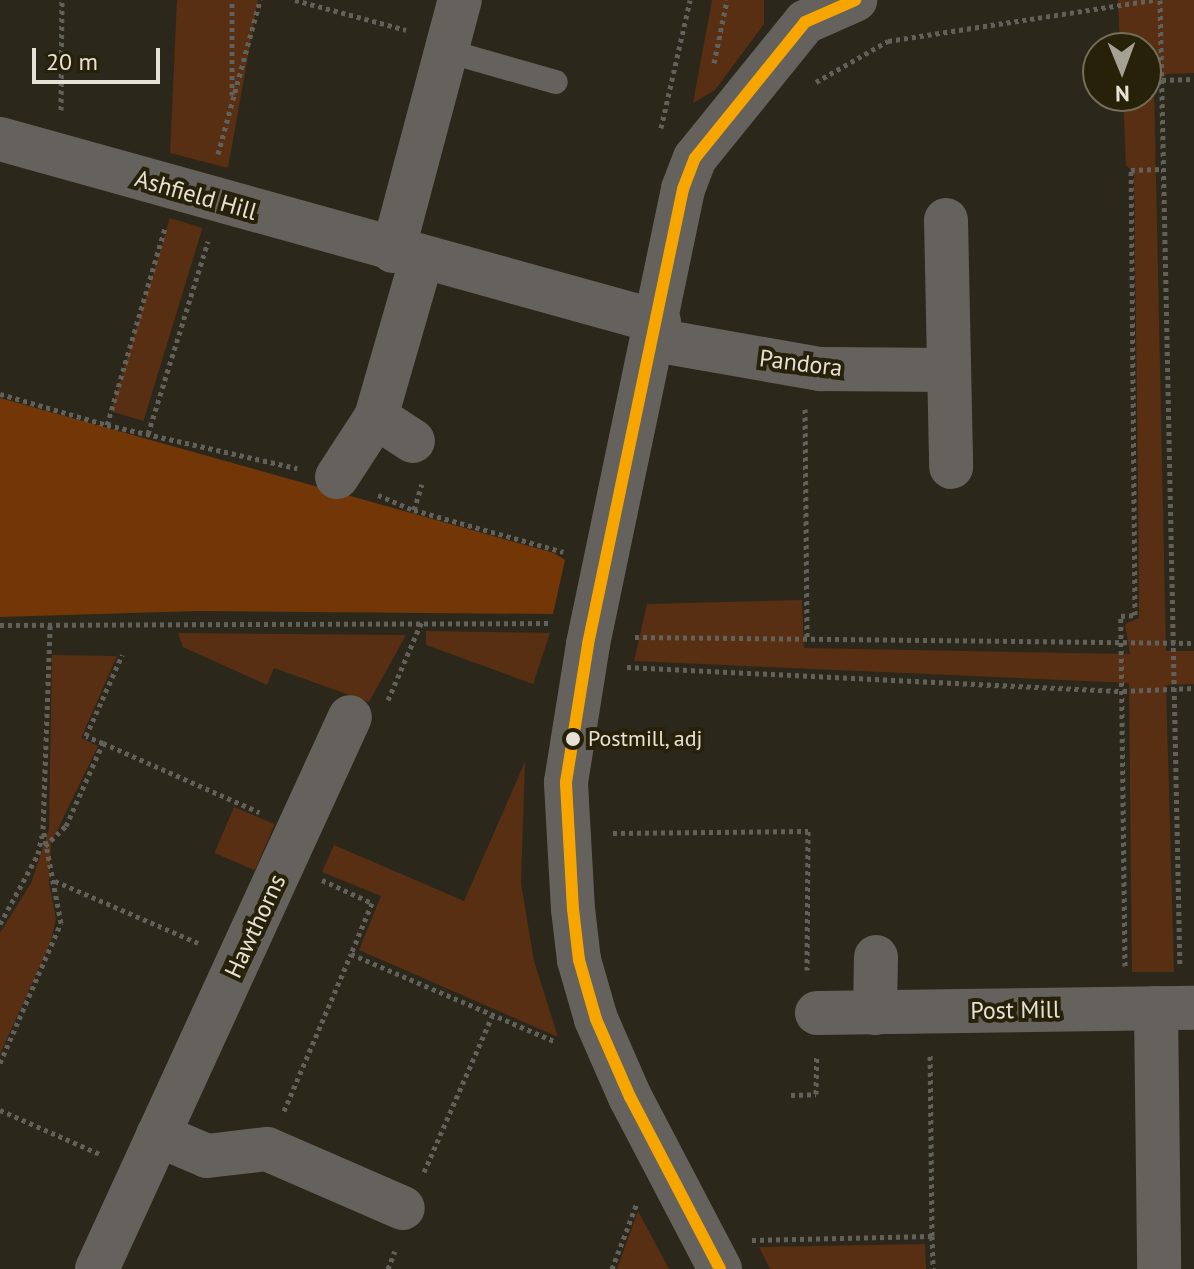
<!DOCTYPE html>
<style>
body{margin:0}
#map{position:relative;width:1194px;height:1269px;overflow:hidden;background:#2b271a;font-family:"PT Sans",sans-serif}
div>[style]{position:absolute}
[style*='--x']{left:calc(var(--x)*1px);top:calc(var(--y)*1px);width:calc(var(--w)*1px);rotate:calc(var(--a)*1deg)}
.green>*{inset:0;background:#582f13;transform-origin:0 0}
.forest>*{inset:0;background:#733707}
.path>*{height:5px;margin-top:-2.5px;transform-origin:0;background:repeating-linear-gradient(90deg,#62605a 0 4px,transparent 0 8px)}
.service>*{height:24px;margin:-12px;padding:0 12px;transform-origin:12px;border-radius:12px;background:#65625e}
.minor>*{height:44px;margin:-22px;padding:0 22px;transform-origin:22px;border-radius:22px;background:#65625e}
.tertiary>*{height:44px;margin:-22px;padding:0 22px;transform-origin:22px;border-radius:22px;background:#65625e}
.bus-1>*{height:12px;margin:-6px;padding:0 6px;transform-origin:6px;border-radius:6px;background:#f7a600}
.dots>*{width:22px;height:22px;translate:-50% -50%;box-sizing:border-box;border:4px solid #27210a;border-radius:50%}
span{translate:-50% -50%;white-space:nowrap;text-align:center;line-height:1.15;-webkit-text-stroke:8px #27210a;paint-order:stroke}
.bus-label{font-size:22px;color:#e6e2d5}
.left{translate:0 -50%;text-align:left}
.street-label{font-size:24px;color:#e6e2d5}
.north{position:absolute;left:1082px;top:32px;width:80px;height:80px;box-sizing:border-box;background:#27210a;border:2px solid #736e5b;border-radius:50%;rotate:179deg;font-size:22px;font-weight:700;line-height:32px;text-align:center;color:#e6e2d5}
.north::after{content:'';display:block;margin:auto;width:28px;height:36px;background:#a5a194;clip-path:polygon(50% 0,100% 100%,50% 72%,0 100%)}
.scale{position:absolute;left:32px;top:48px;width:128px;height:36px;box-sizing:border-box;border:4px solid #e6e2d5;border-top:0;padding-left:10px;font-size:24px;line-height:28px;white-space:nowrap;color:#e6e2d5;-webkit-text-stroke:6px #27210a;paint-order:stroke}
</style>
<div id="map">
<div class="green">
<i style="clip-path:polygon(177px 0,258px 0,228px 168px,170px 153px)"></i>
<i style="clip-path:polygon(712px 0,764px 0,764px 24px,715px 90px,693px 103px)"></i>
<i style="clip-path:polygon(1118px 0,1194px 0,1194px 73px,1167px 74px,1154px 85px,1166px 651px,1194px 651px,1194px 684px,1166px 685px,1174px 972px,1132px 972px,1129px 683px,634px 661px,647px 604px,802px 600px,804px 648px,1130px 654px,1125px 624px,1139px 618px,1138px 489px,1134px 174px,1126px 165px,1123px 96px,1146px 96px,1146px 48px,1120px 48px)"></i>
<i style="left:170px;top:218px;width:34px;height:202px;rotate:17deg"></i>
<i style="clip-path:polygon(426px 631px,550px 633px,533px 684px,426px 645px)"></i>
<i style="clip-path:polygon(178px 633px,406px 635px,369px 702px,274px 668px,267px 685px,183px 647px)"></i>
<i style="clip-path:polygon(52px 655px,117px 656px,81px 738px,98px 746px,51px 843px,49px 883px,56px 919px,50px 944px,0 1054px,0 933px,31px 883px,49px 829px)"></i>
<i style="clip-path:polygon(525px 762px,521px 883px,534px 961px,558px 1037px,359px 950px,381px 896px,322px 872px,334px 845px,464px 901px)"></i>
<i style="left:234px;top:807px;width:44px;height:50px;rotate:23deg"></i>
<i style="clip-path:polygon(638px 1211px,669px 1269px,617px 1269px)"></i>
<i style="clip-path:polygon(925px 1244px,926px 1269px,770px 1269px,759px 1247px)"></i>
</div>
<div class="forest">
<i style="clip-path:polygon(0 398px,554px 553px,565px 560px,553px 614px,197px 611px,0 617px)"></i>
</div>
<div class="path">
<i style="--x:295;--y:0;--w:115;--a:15.1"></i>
<i style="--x:1160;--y:0;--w:967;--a:88.82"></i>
<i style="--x:714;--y:63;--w:64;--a:-78.3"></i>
<i style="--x:1162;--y:80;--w:32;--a:-2"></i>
<i style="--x:816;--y:82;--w:83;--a:-29.7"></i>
<i style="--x:888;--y:41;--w:268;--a:-8.8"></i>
<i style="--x:232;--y:95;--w:95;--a:-90"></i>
<i style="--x:61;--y:110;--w:110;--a:-89.5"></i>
<i style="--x:661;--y:128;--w:131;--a:-77.2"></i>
<i style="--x:218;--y:154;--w:160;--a:-74.7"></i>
<i style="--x:0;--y:394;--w:111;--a:16.2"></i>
<i style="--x:107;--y:425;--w:195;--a:12.8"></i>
<i style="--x:805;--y:409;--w:231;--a:89.5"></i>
<i style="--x:107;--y:425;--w:205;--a:-73.6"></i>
<i style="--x:148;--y:434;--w:202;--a:-72.7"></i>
<i style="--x:378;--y:495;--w:39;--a:23"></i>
<i style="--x:414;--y:510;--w:155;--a:15.7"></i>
<i style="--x:414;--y:510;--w:27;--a:-73"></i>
<i style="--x:0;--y:625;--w:549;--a:-0.21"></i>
<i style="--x:635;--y:637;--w:559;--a:0.61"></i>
<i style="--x:627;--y:667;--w:497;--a:2.8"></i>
<i style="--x:1123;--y:691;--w:71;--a:-2.4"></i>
<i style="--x:388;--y:700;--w:86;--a:-66.7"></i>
<i style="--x:103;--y:743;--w:171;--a:23.9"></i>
<i style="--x:613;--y:833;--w:195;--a:-0.6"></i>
<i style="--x:808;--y:831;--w:139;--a:90.4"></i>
<i style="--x:45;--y:846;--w:29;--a:-44"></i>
<i style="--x:66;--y:826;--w:91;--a:-66"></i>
<i style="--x:103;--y:743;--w:18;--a:-158"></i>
<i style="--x:86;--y:736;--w:89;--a:-66"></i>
<i style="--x:322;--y:880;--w:55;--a:24.7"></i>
<i style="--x:372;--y:903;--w:55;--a:112.4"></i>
<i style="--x:351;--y:954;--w:223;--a:23.2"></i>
<i style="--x:55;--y:881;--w:156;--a:23.4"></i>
<i style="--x:0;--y:924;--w:80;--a:-61.5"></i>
<i style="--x:38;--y:854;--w:19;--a:-78"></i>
<i style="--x:1125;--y:966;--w:350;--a:-90.7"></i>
<i style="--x:1121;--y:616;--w:14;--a:-4"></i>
<i style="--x:1135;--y:615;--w:445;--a:-90.5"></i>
<i style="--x:1131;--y:170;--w:31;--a:-2"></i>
<i style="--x:0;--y:1063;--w:153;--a:-66.5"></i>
<i style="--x:61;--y:923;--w:96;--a:-100.8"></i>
<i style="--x:43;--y:829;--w:205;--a:-88"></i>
<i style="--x:791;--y:1095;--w:25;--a:-2"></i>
<i style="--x:816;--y:1094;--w:39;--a:-89"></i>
<i style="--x:0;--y:1110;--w:111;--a:23.8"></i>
<i style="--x:284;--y:1111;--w:171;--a:-66.9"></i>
<i style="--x:424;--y:1172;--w:170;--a:-66.4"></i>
<i style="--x:932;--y:1236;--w:33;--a:88"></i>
<i style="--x:752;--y:1240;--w:180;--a:-1.3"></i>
<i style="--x:932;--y:1236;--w:181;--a:-90.6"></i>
<i style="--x:388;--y:1269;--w:19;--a:-69"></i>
<i style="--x:612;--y:1269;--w:71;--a:-69.3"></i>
</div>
<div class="service">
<i style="--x:447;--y:51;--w:113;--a:15.9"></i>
</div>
<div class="minor">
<i style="--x:0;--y:139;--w:684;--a:15.52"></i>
<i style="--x:946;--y:220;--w:247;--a:88.8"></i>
<i style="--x:393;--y:251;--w:260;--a:-75.1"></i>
<i style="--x:655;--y:340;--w:168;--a:10"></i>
<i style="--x:820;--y:369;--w:129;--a:0.4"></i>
<i style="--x:376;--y:417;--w:44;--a:33"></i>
<i style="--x:337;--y:477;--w:72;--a:-57"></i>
<i style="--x:376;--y:417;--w:166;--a:-73.9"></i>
<i style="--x:1156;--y:1008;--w:261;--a:89.3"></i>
<i style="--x:817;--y:1013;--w:377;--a:-0.8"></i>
<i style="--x:875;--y:1013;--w:56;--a:-89"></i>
<i style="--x:158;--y:1135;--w:53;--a:23.2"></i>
<i style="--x:207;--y:1156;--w:60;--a:-6.7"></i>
<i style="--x:267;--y:1149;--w:148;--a:23.5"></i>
<i style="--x:97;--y:1269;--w:607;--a:-65.38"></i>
</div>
<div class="tertiary">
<i style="--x:720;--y:1269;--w:194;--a:-117.6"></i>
<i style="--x:630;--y:1097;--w:85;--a:-113.6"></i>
<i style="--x:596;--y:1019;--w:61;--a:-106.1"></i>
<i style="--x:579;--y:960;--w:51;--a:-96.7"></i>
<i style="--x:573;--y:909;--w:127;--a:-93.2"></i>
<i style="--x:566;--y:782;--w:140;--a:-80.9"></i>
<i style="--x:588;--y:644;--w:465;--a:-78.2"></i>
<i style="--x:683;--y:189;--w:33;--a:-69"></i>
<i style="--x:695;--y:158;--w:175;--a:-51"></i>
<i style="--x:805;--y:22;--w:55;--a:-23.7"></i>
</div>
<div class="bus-1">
<i style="--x:720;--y:1269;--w:194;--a:-117.6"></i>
<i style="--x:630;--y:1097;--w:85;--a:-113.6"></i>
<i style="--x:596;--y:1019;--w:61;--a:-106.1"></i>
<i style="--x:579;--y:960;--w:51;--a:-96.7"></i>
<i style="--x:573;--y:909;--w:127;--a:-93.2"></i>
<i style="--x:566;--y:782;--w:140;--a:-80.9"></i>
<i style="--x:588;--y:644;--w:465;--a:-78.2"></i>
<i style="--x:683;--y:189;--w:33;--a:-69"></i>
<i style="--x:695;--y:158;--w:175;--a:-51"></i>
<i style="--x:805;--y:22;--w:55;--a:-23.7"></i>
</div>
<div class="dots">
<i style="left:573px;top:739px;background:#e6e2d5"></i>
</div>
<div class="bus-label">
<span class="left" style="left:588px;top:739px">Postmill, adj</span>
</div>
<div class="street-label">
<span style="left:196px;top:195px;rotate:16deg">Ashfield Hill</span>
<span style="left:801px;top:363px;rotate:7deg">Pandora</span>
<span style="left:255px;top:926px;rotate:-65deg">Hawthorns</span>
<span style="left:1015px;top:1010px;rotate:-1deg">Post Mill</span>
</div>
<div class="north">N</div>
<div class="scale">20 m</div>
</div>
